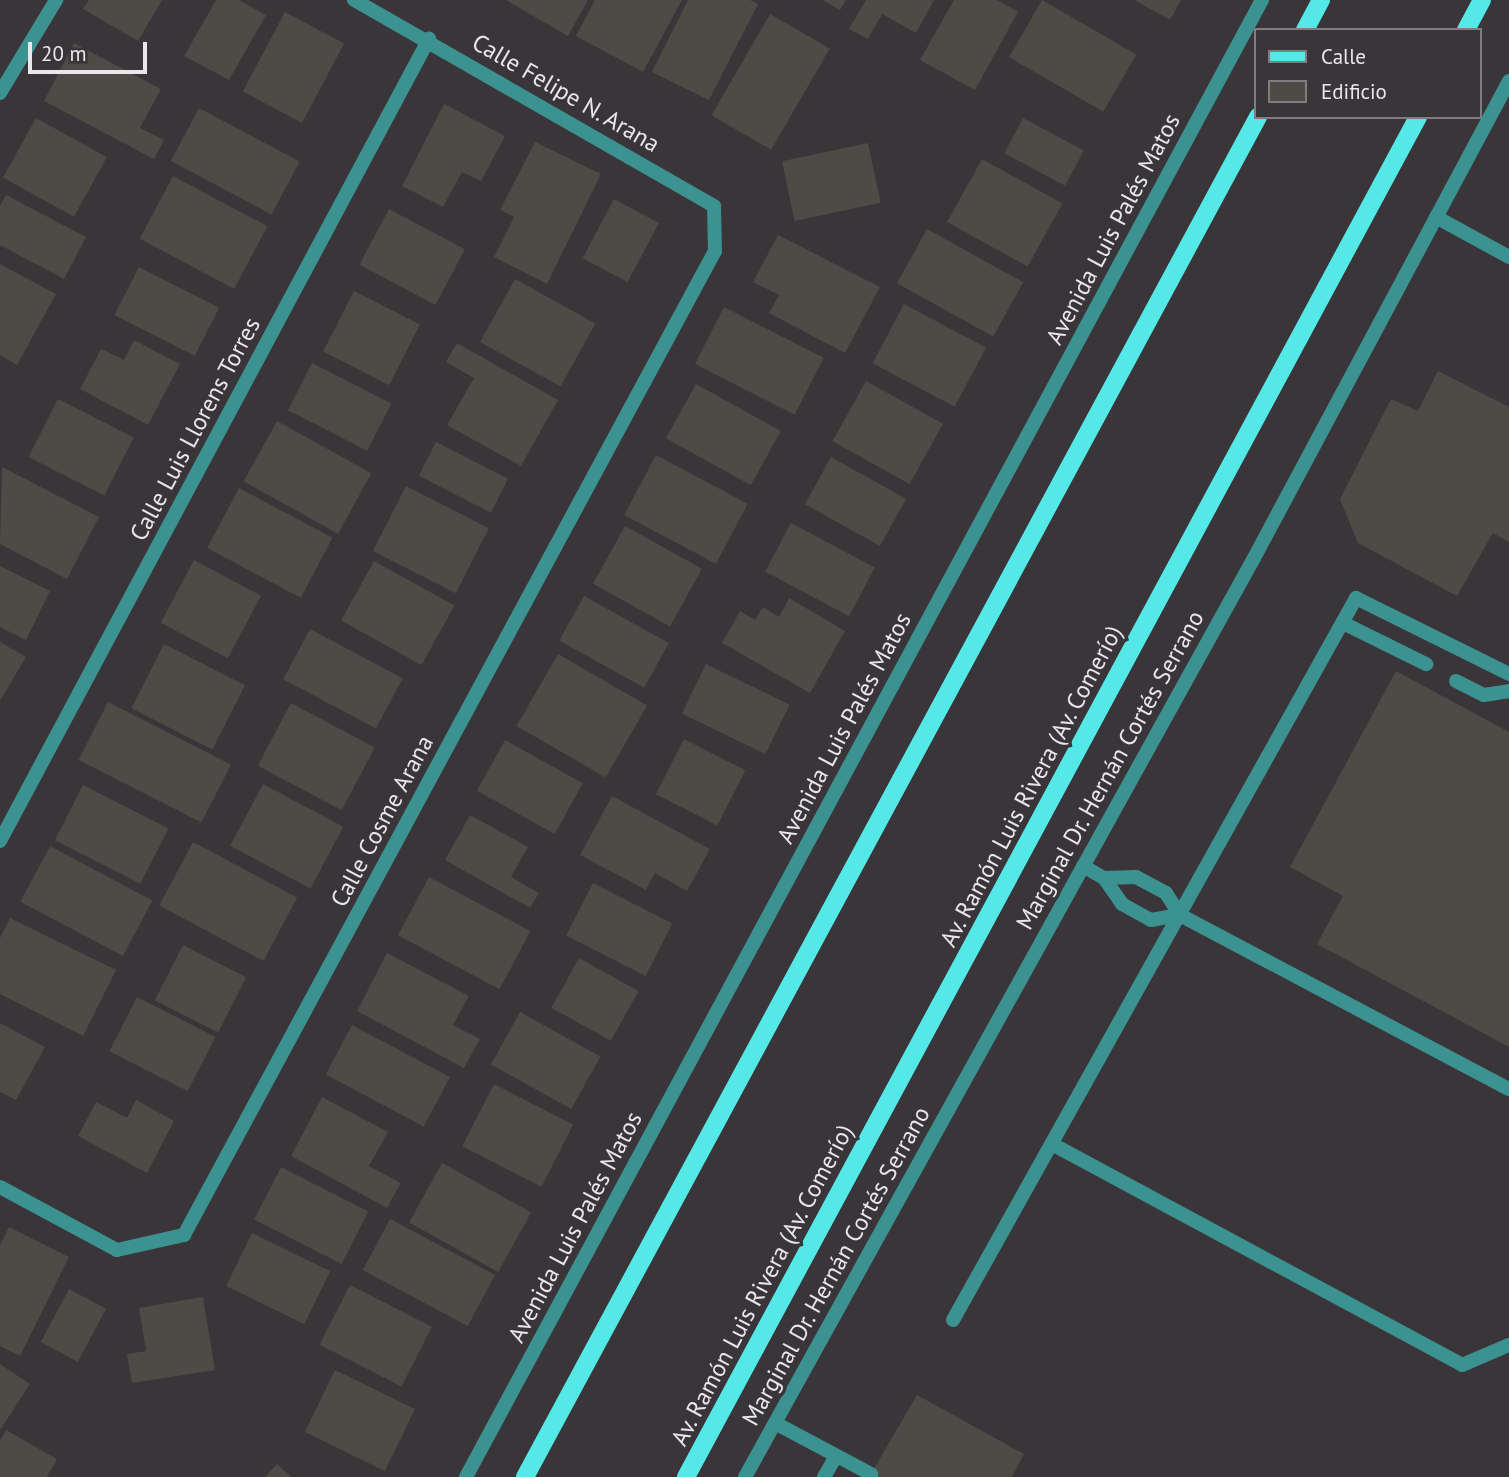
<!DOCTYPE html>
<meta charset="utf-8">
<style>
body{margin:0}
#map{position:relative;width:1509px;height:1477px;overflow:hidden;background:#393539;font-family:"PT Sans",sans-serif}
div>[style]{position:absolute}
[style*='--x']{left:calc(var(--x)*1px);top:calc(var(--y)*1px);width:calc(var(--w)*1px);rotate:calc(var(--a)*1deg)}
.building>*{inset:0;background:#4e4a45;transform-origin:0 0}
.service>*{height:14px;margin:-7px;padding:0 7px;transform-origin:7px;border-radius:7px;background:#3c9291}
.minor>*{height:14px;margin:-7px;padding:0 7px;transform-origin:7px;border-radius:7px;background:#3c9291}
.primary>*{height:18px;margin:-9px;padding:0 9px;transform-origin:9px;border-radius:9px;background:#54e8e7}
span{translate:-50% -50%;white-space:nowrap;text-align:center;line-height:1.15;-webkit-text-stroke:7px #393539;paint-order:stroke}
.street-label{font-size:24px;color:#eae7ea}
.legend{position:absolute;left:1254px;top:28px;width:228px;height:91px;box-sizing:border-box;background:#393539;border:2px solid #807c80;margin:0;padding:9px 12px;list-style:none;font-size:21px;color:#eae7ea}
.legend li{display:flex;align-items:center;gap:14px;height:35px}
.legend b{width:35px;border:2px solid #807c80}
.scale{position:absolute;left:28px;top:42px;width:119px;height:32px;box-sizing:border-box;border:4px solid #eae7ea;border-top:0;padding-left:9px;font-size:21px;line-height:24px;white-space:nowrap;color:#eae7ea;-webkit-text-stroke:5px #393539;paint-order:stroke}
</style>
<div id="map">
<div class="building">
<i style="clip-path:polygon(89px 0,162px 0,138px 41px,83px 9px)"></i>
<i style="clip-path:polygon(216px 0,239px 0,266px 15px,229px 80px,184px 56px)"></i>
<i style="clip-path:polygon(506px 0,588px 0,568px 36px)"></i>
<i style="clip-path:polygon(595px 0,682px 0,643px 72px,576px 36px)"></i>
<i style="clip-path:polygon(688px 0,750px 0,758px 4px,709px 100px,652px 72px)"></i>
<i style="clip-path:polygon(822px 0,846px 0,840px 10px)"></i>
<i style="clip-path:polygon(866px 0,934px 0,916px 33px,882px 14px,868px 39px,849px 29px)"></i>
<i style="clip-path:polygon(954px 0,997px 0,1018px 12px,975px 90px,920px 60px)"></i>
<i style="left:1042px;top:0;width:109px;height:66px;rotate:30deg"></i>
<i style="clip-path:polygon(1134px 0,1181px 0,1170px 20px)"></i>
<i style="left:285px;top:12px;width:67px;height:90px;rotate:28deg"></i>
<i style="left:770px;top:14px;width:69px;height:117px;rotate:30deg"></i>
<i style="clip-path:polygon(74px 43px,161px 89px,140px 128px,164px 140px,154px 159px,44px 101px)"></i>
<i style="clip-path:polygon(444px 104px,505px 136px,481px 181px,462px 172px,443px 207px,402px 186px)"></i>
<i style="left:199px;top:108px;width:114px;height:60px;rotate:28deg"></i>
<i style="left:36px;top:118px;width:81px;height:68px;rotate:29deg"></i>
<i style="left:1023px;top:118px;width:69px;height:40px;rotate:28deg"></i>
<i style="clip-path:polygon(535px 142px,601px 174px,547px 284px,494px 257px,514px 217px,500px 210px)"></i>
<i style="left:868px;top:143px;width:61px;height:88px;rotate:78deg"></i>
<i style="left:982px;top:159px;width:92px;height:72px;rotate:29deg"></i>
<i style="left:173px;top:176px;width:107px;height:71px;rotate:28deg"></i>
<i style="clip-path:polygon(6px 195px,86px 237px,64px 279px,0 245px,0 206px)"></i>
<i style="left:614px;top:199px;width:51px;height:67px;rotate:28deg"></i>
<i style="left:389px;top:209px;width:86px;height:63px;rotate:28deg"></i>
<i style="left:927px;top:229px;width:110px;height:62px;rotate:29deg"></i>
<i style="clip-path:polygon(778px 235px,880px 287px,845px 353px,769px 313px,779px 295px,753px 282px)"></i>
<i style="clip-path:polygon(0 264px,56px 294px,17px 365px,0 355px)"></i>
<i style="left:139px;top:267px;width:90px;height:54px;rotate:27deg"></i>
<i style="left:515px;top:279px;width:92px;height:72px;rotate:29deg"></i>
<i style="left:354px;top:291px;width:74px;height:68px;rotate:27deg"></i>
<i style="left:904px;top:304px;width:93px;height:67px;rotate:28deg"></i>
<i style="left:724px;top:307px;width:112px;height:64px;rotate:27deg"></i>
<i style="clip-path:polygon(134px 340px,180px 364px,148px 425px,80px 389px,101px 349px,124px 360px)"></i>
<i style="clip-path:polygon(457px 343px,558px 400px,521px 466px,447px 425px,474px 378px,446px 362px)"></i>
<i style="left:312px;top:363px;width:89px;height:53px;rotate:27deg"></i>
<i style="clip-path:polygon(1438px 371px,1509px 407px,1509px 542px,1493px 533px,1457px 596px,1358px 543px,1340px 499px,1391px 399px,1418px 411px)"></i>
<i style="left:866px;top:381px;width:88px;height:69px;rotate:29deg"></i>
<i style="left:696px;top:384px;width:97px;height:62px;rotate:29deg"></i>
<i style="left:58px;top:399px;width:85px;height:65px;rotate:27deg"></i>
<i style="left:277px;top:421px;width:108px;height:69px;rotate:29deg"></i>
<i style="left:436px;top:442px;width:81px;height:38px;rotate:27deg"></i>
<i style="left:656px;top:455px;width:104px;height:68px;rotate:28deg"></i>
<i style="left:831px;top:457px;width:86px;height:54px;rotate:29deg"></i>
<i style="clip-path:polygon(2px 467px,99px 517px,67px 579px,0 544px)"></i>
<i style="left:406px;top:486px;width:93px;height:73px;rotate:27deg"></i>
<i style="left:239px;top:488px;width:106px;height:68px;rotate:28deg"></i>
<i style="left:791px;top:523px;width:95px;height:55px;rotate:28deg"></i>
<i style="left:625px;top:526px;width:88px;height:66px;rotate:29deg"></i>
<i style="left:194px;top:560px;width:76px;height:71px;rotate:28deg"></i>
<i style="left:374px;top:561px;width:92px;height:68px;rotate:29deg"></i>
<i style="clip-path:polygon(0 566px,50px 591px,26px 640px,0 627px)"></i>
<i style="left:584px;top:596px;width:97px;height:51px;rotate:29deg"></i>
<i style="clip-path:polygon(789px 598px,845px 631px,810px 693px,722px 643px,740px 611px,755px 620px,763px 607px,779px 617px)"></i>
<i style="left:310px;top:629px;width:105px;height:57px;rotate:28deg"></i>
<i style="clip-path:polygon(0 642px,26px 657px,0 701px)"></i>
<i style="left:164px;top:644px;width:91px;height:72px;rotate:27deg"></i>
<i style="left:558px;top:654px;width:103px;height:83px;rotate:30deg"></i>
<i style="left:706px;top:664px;width:93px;height:55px;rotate:26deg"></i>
<i style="clip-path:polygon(1396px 671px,1509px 732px,1509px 1047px,1317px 944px,1343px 896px,1290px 867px)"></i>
<i style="left:108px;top:702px;width:138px;height:65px;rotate:27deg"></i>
<i style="left:291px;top:703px;width:95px;height:71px;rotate:28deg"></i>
<i style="left:684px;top:739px;width:69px;height:62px;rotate:27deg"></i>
<i style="left:505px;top:740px;width:89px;height:58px;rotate:29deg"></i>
<i style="left:263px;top:784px;width:91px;height:70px;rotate:28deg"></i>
<i style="left:83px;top:785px;width:96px;height:62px;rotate:27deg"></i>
<i style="clip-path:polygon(612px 796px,710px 849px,687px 891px,655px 873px,646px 890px,580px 855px)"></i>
<i style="clip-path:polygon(470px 815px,528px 847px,511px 877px,539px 893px,530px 908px,445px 860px)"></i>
<i style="left:193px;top:842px;width:118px;height:72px;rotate:28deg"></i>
<i style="left:50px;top:846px;width:116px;height:63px;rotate:28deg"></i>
<i style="left:429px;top:877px;width:115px;height:66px;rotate:28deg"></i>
<i style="left:593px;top:883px;width:89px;height:59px;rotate:27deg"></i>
<i style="clip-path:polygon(10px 918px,116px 970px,83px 1036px,0 994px,0 938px)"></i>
<i style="left:183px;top:945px;width:71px;height:62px;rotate:27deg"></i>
<i style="clip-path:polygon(387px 953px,469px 996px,453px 1025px,480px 1039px,464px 1068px,357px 1011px)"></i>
<i style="left:579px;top:958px;width:68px;height:57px;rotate:29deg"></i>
<i style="left:137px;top:997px;width:88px;height:61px;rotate:27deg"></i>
<i style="left:520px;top:1012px;width:92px;height:60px;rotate:29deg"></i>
<i style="clip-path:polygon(0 1023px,45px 1047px,16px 1100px,0 1092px)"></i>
<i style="left:352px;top:1025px;width:111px;height:56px;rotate:28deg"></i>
<i style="left:494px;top:1084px;width:89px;height:70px;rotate:27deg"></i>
<i style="clip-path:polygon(322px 1097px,388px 1132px,369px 1166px,401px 1183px,387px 1208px,291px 1156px)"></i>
<i style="clip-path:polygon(136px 1100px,174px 1121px,147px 1173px,78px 1136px,96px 1102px,127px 1118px)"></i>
<i style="left:442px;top:1163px;width:102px;height:68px;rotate:29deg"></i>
<i style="left:281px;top:1167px;width:98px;height:59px;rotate:27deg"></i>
<i style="left:390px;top:1219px;width:119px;height:58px;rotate:28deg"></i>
<i style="clip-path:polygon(9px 1227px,69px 1257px,20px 1356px,0 1346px,0 1245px)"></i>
<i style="left:252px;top:1233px;width:87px;height:59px;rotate:26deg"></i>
<i style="left:350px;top:1285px;width:92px;height:67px;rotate:27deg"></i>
<i style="left:69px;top:1289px;width:42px;height:60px;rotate:28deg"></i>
<i style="clip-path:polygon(203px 1297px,215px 1370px,132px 1383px,127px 1354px,146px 1351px,139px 1308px)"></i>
<i style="clip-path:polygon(0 1364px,30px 1384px,0 1430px)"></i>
<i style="left:335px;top:1370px;width:89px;height:69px;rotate:26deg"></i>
<i style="clip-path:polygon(917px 1395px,1024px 1454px,1012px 1477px,869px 1477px)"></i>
<i style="clip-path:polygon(6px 1430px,57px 1459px,47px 1477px,0 1477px,0 1441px)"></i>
<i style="clip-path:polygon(277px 1464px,291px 1477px,265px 1477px)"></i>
</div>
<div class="service">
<i style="--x:1436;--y:217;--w:83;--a:28.7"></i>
<i style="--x:1343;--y:623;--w:93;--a:26.3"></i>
<i style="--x:1456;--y:681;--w:31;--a:27"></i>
<i style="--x:1484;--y:695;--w:25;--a:-9"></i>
<i style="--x:1083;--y:866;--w:24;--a:30"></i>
<i style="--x:1104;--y:878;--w:32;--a:55"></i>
<i style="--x:1122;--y:904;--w:33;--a:29"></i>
<i style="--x:1151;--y:920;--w:29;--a:-10"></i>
<i style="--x:1104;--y:878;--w:32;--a:-2"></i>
<i style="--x:1136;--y:877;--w:34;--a:28"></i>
<i style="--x:1166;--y:893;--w:26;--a:58"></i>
<i style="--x:1180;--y:915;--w:372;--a:27.9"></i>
<i style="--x:1052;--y:1144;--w:466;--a:28.3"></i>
<i style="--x:1462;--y:1365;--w:51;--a:-23.1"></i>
<i style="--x:953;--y:1320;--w:827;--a:-60.83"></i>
<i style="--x:1356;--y:598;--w:171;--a:26.4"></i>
<i style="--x:775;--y:1423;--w:109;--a:28"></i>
<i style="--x:824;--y:1477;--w:24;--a:-60"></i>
</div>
<div class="minor">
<i style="--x:0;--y:93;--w:109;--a:-58.9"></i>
<i style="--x:0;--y:841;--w:910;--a:-61.86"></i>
<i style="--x:0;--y:1187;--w:133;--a:28.3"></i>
<i style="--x:117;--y:1250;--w:69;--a:-12.6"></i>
<i style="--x:184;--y:1235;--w:1118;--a:-61.65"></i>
<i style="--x:715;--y:251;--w:45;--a:-91.3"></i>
<i style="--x:714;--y:206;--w:415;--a:-150.2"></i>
<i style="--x:466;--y:1477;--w:1678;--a:-61.68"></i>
<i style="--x:745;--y:1477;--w:1051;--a:-61.02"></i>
<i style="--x:1254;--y:558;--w:541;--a:-61.87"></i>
</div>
<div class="primary">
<i style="--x:1305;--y:30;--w:34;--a:-62"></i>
<i style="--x:1466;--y:30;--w:34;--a:-62"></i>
<i style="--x:525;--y:1477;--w:1545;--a:-61.68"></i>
<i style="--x:686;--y:1477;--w:1544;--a:-61.71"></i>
</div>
<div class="street-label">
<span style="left:566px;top:93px;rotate:30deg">Calle Felipe N. Arana</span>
<span style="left:1113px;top:229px;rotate:-62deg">Avenida Luis Palés Matos</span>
<span style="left:195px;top:429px;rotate:-62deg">Calle Luis Llorens Torres</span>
<span style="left:844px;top:728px;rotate:-62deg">Avenida Luis Palés Matos</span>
<span style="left:1110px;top:770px;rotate:-61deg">Marginal Dr. Hernán Cortés Serrano</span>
<span style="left:1031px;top:786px;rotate:-62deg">Av. Ramón Luis Rivera (Av. Comerío)</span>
<span style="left:382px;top:821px;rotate:-62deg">Calle Cosme Arana</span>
<span style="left:575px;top:1227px;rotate:-62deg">Avenida Luis Palés Matos</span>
<span style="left:836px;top:1266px;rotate:-61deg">Marginal Dr. Hernán Cortés Serrano</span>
<span style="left:762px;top:1285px;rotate:-62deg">Av. Ramón Luis Rivera (Av. Comerío)</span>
</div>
<ul class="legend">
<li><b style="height:9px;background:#54e8e7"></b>Calle</li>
<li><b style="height:19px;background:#4e4a45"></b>Edificio</li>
</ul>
<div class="scale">20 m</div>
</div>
